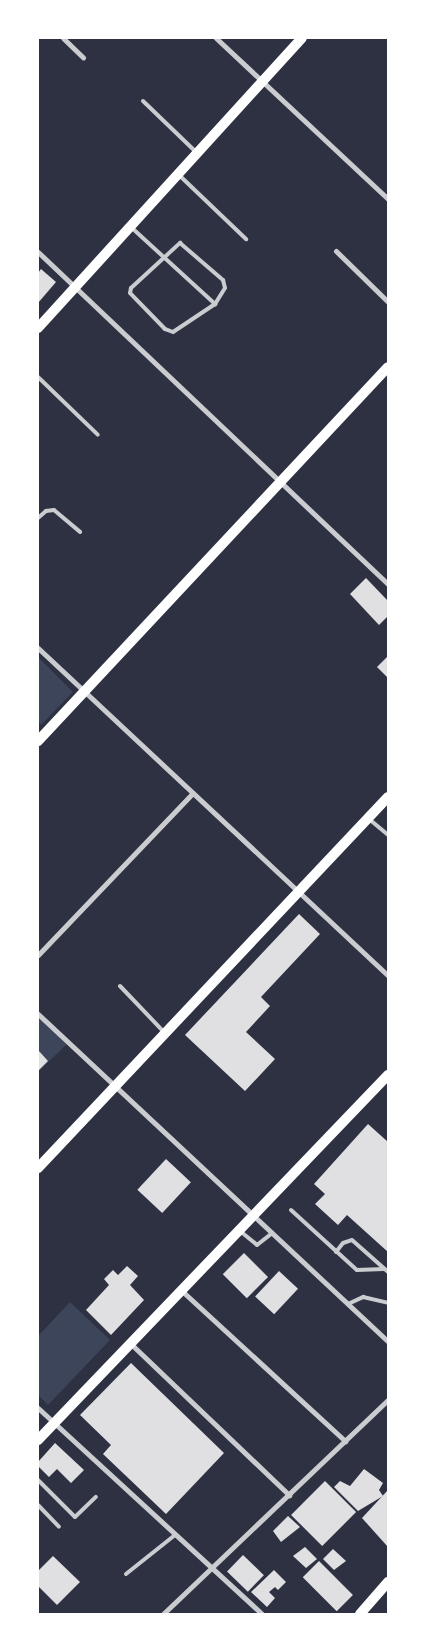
<!DOCTYPE html>
<style>
body{margin:0}
#map{position:relative;width:426px;height:1652px;overflow:hidden;background:#2d3142;font-family:"Roboto Serif",serif}
div>[style]{position:absolute}
[style*='--x']{left:calc(var(--x)*1px);top:calc(var(--y)*1px);width:calc(var(--w)*1px);rotate:calc(var(--a)*1deg)}
.green>*{inset:0;background:#3c4559}
.building>*{inset:0;background:#e0e0e3;transform-origin:0 0}
.service>*{height:4px;margin:-2px;padding:0 2px;transform-origin:2px;border-radius:2px;background:#caccd0}
.minor>*{height:5px;margin:-2.5px;padding:0 2.5px;transform-origin:2.5px;border-radius:2.5px;background:#caccd0}
.secondary>*{height:10px;margin:-5px;padding:0 5px;transform-origin:5px;border-radius:5px;background:#fff}
span{translate:-50% -50%;white-space:nowrap;text-align:center;line-height:1.15;-webkit-text-stroke:5px #fff;paint-order:stroke}
.frame{position:absolute;inset:0;border:39px solid #fff;pointer-events:none}
</style>
<div id="map">
<div class="green">
<i style="clip-path:polygon(38px 657px,73px 692px,41px 725px,38px 721px)"></i>
<i style="clip-path:polygon(38px 1014px,68px 1043px,38px 1072px)"></i>
<i style="clip-path:polygon(70px 1302px,110px 1340px,48px 1405px,38px 1395px,38px 1336px)"></i>
</div>
<div class="building">
<i style="clip-path:polygon(41px 269px,56px 282px,38px 303px,38px 273px)"></i>
<i style="clip-path:polygon(366px 578px,388px 601px,388px 616px,379px 625px,350px 594px)"></i>
<i style="clip-path:polygon(388px 656px,388px 678px,377px 667px)"></i>
<i style="clip-path:polygon(299px 914px,320px 934px,261px 997px,270px 1006px,246px 1032px,275px 1059px,245px 1091px,185px 1035px)"></i>
<i style="clip-path:polygon(38px 1050px,48px 1061px,38px 1071px)"></i>
<i style="clip-path:polygon(368px 1124px,388px 1142px,388px 1252px,347px 1215px,338px 1225px,315px 1204px,325px 1194px,314px 1184px)"></i>
<i style="left:166px;top:1159px;width:34px;height:42px;rotate:43deg"></i>
<i style="left:244px;top:1253px;width:34px;height:30px;rotate:45deg"></i>
<i style="clip-path:polygon(127px 1266px,138px 1276px,130px 1285px,144px 1300px,111px 1335px,86px 1310px,109px 1285px,104px 1279px,113px 1270px,118px 1275px)"></i>
<i style="left:279px;top:1271px;width:26px;height:35px;rotate:43deg"></i>
<i style="clip-path:polygon(131px 1363px,224px 1453px,166px 1514px,103px 1454px,111px 1445px,80px 1415px)"></i>
<i style="clip-path:polygon(55px 1443px,84px 1470px,71px 1483px,57px 1469px,49px 1477px,38px 1466px,38px 1462px)"></i>
<i style="clip-path:polygon(364px 1469px,383px 1483px,379px 1490px,383px 1496px,358px 1511px,334px 1487px,340px 1481px,350px 1486px)"></i>
<i style="left:325px;top:1481px;width:44px;height:48px;rotate:45deg"></i>
<i style="clip-path:polygon(388px 1490px,388px 1547px,362px 1518px)"></i>
<i style="clip-path:polygon(288px 1516px,300px 1527px,281px 1542px,273px 1531px)"></i>
<i style="clip-path:polygon(305px 1547px,317px 1559px,306px 1568px,293px 1556px)"></i>
<i style="clip-path:polygon(333px 1549px,346px 1561px,334px 1570px,323px 1559px)"></i>
<i style="left:243px;top:1555px;width:29px;height:23px;rotate:44deg"></i>
<i style="clip-path:polygon(53px 1556px,80px 1582px,57px 1605px,38px 1586px,38px 1571px)"></i>
<i style="left:319px;top:1561px;width:48px;height:23px;rotate:45deg"></i>
<i style="clip-path:polygon(274px 1570px,286px 1582px,278px 1590px,275px 1587px,269px 1592px,275px 1598px,267px 1607px,251px 1592px)"></i>
</div>
<div class="service">
<i style="--x:143;--y:101;--w:75;--a:43.9"></i>
<i style="--x:179;--y:175;--w:93;--a:43.7"></i>
<i style="--x:132;--y:228;--w:113;--a:42.5"></i>
<i style="--x:180;--y:243;--w:57;--a:40.7"></i>
<i style="--x:223;--y:280;--w:8;--a:76"></i>
<i style="--x:225;--y:288;--w:19;--a:122"></i>
<i style="--x:215;--y:304;--w:50;--a:146.3"></i>
<i style="--x:173;--y:332;--w:9;--a:-159"></i>
<i style="--x:165;--y:329;--w:50;--a:-134.2"></i>
<i style="--x:130;--y:293;--w:5;--a:-79"></i>
<i style="--x:131;--y:288;--w:67;--a:-42.6"></i>
<i style="--x:38;--y:377;--w:83;--a:44"></i>
<i style="--x:38;--y:518;--w:11;--a:-41"></i>
<i style="--x:46;--y:511;--w:8;--a:-7"></i>
<i style="--x:54;--y:510;--w:34;--a:40"></i>
<i style="--x:369;--y:819;--w:25;--a:40"></i>
<i style="--x:120;--y:986;--w:64;--a:46.3"></i>
<i style="--x:291;--y:1210;--w:89;--a:42.3"></i>
<i style="--x:357;--y:1270;--w:27;--a:-2"></i>
<i style="--x:240;--y:1231;--w:22;--a:39"></i>
<i style="--x:257;--y:1245;--w:18;--a:-38"></i>
<i style="--x:336;--y:1252;--w:11;--a:-52"></i>
<i style="--x:343;--y:1243;--w:9;--a:-18"></i>
<i style="--x:352;--y:1240;--w:48;--a:41.6"></i>
<i style="--x:348;--y:1304;--w:17;--a:-25"></i>
<i style="--x:363;--y:1297;--w:26;--a:13"></i>
<i style="--x:38;--y:1480;--w:52;--a:45"></i>
<i style="--x:75;--y:1517;--w:29;--a:-44"></i>
<i style="--x:38;--y:1505;--w:30;--a:46"></i>
<i style="--x:126;--y:1574;--w:63;--a:-38.5"></i>
</div>
<div class="minor">
<i style="--x:63;--y:38;--w:28;--a:44"></i>
<i style="--x:216;--y:38;--w:236;--a:43.1"></i>
<i style="--x:336;--y:251;--w:73;--a:44.4"></i>
<i style="--x:38;--y:252;--w:482;--a:43.5"></i>
<i style="--x:38;--y:648;--w:480;--a:43.1"></i>
<i style="--x:38;--y:955;--w:224;--a:-46.3"></i>
<i style="--x:38;--y:1014;--w:479;--a:43.1"></i>
<i style="--x:182;--y:1291;--w:222;--a:42.6"></i>
<i style="--x:131;--y:1344;--w:219;--a:43.7"></i>
<i style="--x:38;--y:1408;--w:304;--a:42.6"></i>
<i style="--x:163;--y:1614;--w:311;--a:-43.6"></i>
</div>
<div class="secondary">
<i style="--x:38;--y:328;--w:392;--a:-47.7"></i>
<i style="--x:38;--y:741;--w:512;--a:-46.9"></i>
<i style="--x:38;--y:1168;--w:510;--a:-46.67"></i>
<i style="--x:38;--y:1440;--w:506;--a:-46.2"></i>
<i style="--x:360;--y:1614;--w:43;--a:-48.8"></i>
</div>
<div class="frame"></div>
</div>
